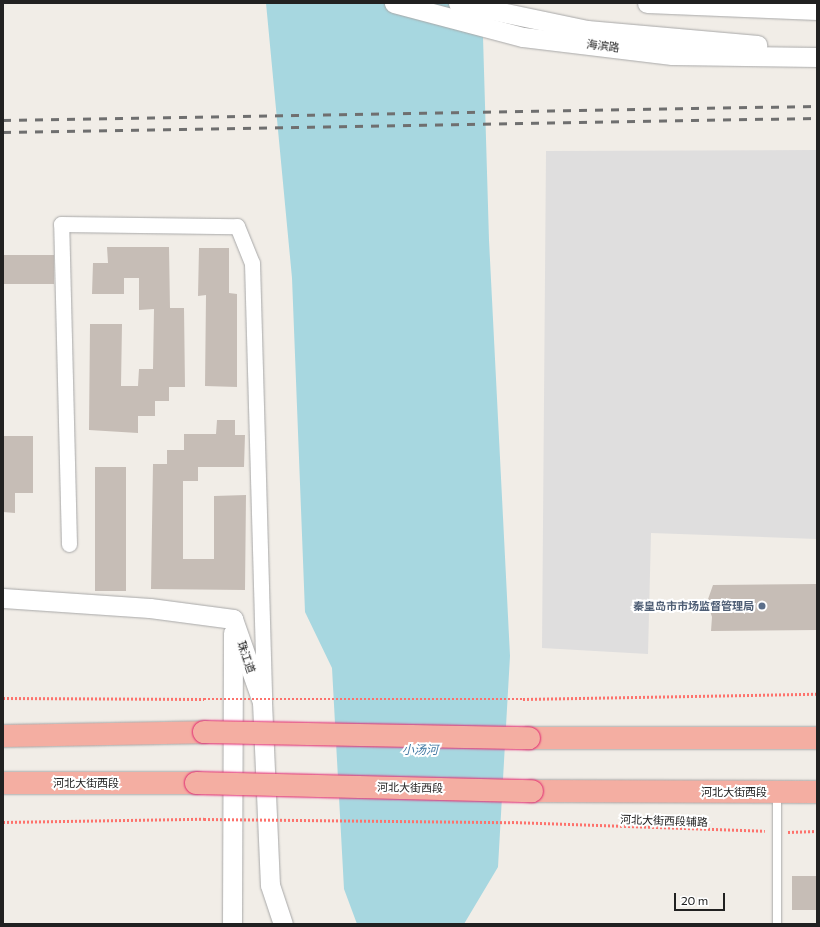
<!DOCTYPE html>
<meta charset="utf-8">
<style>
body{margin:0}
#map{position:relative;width:820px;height:927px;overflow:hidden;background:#f1ede7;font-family:Commissioner,"Noto Sans SC",sans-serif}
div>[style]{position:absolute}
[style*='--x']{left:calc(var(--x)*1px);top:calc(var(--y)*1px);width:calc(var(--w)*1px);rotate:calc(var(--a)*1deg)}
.residential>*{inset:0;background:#dfdede}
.water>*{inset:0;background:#a7d7e0}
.building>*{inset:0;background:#c6bdb6;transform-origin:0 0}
.path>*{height:2.5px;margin-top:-1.25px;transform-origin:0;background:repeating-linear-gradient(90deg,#fd726c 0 2px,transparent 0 4px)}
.roads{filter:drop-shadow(0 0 1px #a8a8a8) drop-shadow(0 0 1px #a8a8a8)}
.service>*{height:8px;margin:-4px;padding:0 4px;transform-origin:4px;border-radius:4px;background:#fff}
.minor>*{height:15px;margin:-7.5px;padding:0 7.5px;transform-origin:7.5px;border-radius:7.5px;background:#fff}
.tertiary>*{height:19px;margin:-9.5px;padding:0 9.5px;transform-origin:9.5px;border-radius:9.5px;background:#fff}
.trunk>*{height:22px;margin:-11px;padding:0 11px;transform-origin:11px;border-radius:11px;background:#f4aea2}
.rail>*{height:3px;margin-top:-1.5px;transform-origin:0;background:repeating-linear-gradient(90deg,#6f6f6f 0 8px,transparent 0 16px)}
.path-bridge>*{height:2.5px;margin-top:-1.25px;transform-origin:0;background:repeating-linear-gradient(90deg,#fd726c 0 2px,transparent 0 4px)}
.bridges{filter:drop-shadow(0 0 1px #e02470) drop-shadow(0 0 1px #e02470)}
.trunk-bridge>*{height:22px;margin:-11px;padding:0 11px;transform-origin:11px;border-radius:11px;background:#f4aea2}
.dots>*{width:11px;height:11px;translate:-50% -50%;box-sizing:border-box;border:2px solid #fff;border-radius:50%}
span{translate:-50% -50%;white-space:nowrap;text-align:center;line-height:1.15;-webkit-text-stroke:4px #fff;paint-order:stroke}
.street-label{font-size:11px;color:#212121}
.service-label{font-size:11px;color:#4e5e75;font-weight:700}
.right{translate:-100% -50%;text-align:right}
.water-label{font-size:12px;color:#437aa4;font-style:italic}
.frame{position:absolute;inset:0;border:4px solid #212121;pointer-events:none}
.scale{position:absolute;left:674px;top:893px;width:51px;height:18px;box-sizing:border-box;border:2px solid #212121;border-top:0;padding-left:5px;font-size:12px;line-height:14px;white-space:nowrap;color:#212121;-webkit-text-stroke:3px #fff;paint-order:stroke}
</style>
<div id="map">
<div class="residential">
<i style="clip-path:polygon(817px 150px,817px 539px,651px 533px,648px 654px,542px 648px,546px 151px)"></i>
</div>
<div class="water">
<i style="clip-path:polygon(266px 3px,482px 3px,489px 240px,510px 656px,498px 867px,464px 924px,357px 924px,344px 889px,332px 668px,305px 612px,292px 278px)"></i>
</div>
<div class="building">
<i style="clip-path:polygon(107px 247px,169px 247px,170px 308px,184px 308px,185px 387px,169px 387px,169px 401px,155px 401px,155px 416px,138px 416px,138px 433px,89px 430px,90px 324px,122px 324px,121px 386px,138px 386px,139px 369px,153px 369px,154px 309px,139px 310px,139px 278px,124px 278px,124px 294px,92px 294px,93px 263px,108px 263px)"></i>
<i style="clip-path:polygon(199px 248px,229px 248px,229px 293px,237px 294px,237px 387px,205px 386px,206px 295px,198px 296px)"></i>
<i style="left:3px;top:255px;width:51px;height:29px"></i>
<i style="clip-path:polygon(217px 420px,235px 420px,235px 435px,245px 435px,244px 467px,198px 467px,198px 481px,183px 481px,183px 559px,214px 559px,214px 496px,246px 495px,245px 590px,151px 589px,153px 464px,167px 464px,167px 450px,184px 450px,184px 434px,216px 434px)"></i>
<i style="clip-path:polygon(3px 436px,33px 436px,33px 493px,15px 493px,15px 513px,3px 512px)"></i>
<i style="left:95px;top:467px;width:31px;height:124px"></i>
<i style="clip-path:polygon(817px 584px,817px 630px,711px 631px,712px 617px,707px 602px,713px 585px)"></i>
<i style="left:792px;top:876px;width:25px;height:34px"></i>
</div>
<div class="path">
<i style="--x:3;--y:698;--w:201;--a:0.3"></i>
<i style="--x:523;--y:699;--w:294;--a:-1"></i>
<i style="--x:3;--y:822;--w:201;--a:-0.9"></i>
<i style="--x:512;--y:822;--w:253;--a:2"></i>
<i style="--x:788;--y:832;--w:29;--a:-2"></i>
</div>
<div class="roads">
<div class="service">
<i style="--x:777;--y:924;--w:131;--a:-90"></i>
</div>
<div class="minor">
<i style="--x:69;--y:544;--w:320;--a:-91.4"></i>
<i style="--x:61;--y:224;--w:176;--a:0.7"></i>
<i style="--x:237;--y:226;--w:40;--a:68"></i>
<i style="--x:252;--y:263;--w:435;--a:88.4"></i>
</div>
<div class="tertiary">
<i style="--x:394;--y:3;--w:133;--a:14.8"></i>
<i style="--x:523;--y:37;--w:150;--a:6.9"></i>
<i style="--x:672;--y:55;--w:145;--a:0.8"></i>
<i style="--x:458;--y:3;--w:132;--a:11.8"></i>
<i style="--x:587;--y:30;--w:171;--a:5"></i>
<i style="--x:647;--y:3;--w:170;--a:2.4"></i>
<i style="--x:3;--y:598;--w:147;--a:3.9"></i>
<i style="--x:150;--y:608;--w:84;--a:7.5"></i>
<i style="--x:233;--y:619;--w:88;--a:70.7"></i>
<i style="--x:262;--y:702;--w:183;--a:87.5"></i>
<i style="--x:270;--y:885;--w:41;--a:71.6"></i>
<i style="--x:232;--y:924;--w:291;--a:-89.8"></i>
</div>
<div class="trunk">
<i style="--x:3;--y:736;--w:201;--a:-1.1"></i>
<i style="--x:529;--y:738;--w:288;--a:0"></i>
<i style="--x:3;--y:783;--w:193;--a:0"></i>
<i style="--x:532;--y:791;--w:285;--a:0.2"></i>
</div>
</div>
<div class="rail">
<i style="--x:3;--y:120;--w:814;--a:-0.99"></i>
<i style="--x:3;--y:132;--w:814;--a:-0.99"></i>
</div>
<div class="path-bridge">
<i style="--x:204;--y:699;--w:319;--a:0"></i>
<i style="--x:204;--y:819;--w:308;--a:0.6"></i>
</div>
<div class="bridges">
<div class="trunk-bridge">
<i style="--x:204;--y:732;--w:325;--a:1.1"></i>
<i style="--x:196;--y:783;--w:336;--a:1.4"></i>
</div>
</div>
<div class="dots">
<i style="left:762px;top:606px;background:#5c6f8a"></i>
</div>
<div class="street-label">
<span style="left:603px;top:46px;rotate:7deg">海滨路</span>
<span style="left:246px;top:657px;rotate:71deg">珠江道</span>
<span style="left:86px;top:783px">河北大街西段</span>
<span style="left:410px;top:788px;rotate:1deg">河北大街西段</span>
<span style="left:734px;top:792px">河北大街西段</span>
<span style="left:664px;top:821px;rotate:2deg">河北大街西段辅路</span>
</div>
<div class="service-label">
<span class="right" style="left:754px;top:606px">秦皇岛市市场监督管理局</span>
</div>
<div class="water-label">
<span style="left:420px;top:750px">小汤河</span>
</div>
<div class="frame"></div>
<div class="scale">20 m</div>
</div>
